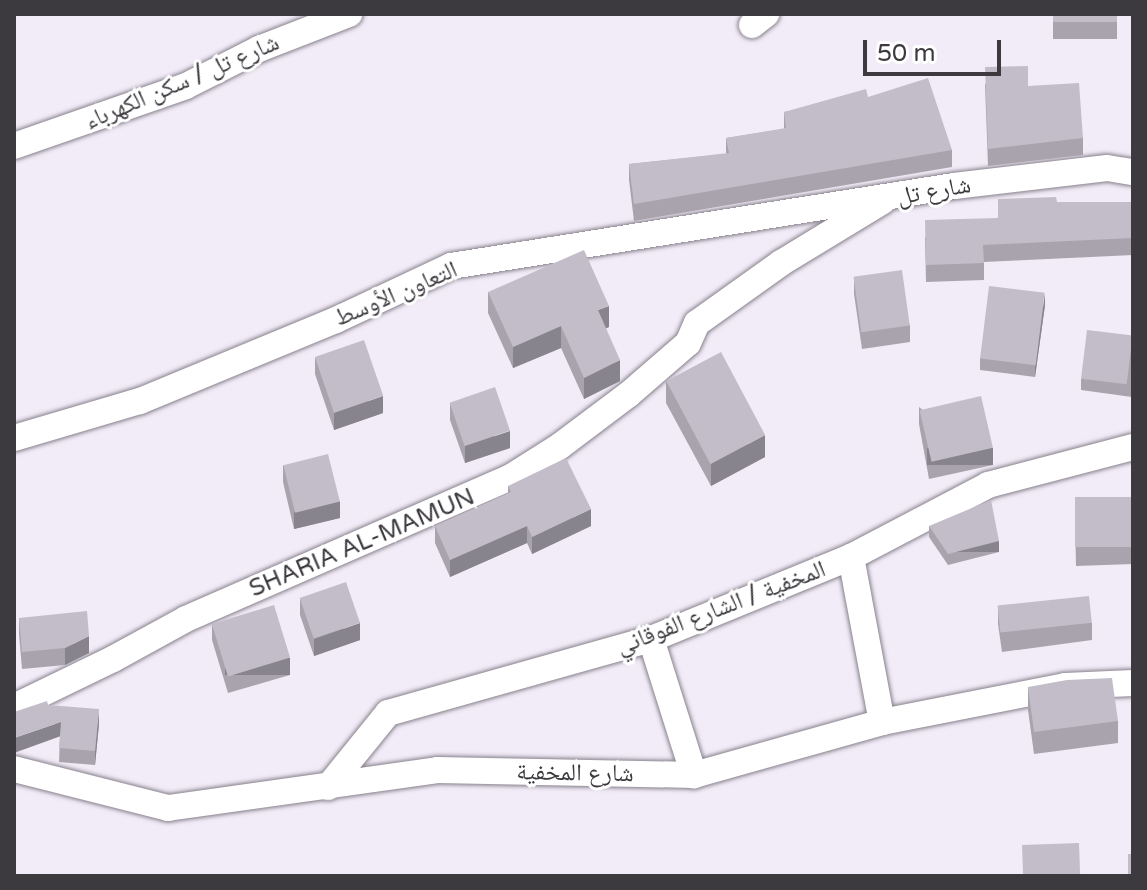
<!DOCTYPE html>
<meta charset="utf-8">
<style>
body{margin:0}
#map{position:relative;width:1147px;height:890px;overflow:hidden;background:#f2ecf8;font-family:"Varela Round","Noto Naskh Arabic",sans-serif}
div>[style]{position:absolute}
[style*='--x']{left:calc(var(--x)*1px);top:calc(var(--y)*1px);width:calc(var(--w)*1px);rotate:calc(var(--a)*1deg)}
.roads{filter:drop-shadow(0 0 2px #87818c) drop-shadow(0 0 2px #87818c)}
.minor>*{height:26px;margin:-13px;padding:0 13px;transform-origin:13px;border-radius:13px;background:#fff}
.wall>*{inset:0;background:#a8a3ad;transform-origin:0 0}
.shaded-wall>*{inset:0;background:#88848d;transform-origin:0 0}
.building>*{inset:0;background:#c3bdc9;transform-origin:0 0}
span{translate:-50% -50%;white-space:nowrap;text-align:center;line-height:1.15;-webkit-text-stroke:6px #fff;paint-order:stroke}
.street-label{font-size:24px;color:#3d3a3f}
.frame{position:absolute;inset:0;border:16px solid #3d3a3f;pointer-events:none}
.scale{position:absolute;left:863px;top:40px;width:138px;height:36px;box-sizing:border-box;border:4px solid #3d3a3f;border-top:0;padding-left:10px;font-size:24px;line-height:28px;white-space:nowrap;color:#3d3a3f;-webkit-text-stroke:6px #fff;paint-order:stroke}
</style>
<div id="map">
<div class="roads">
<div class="minor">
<i style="--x:752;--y:25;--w:18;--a:-38"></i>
<i style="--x:14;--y:146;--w:182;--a:-19.2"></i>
<i style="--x:186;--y:86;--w:82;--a:-26.9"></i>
<i style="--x:259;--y:49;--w:97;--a:-21.3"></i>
<i style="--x:14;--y:438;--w:131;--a:-16.4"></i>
<i style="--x:140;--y:401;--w:212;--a:-22.5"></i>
<i style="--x:336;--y:320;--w:127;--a:-25.2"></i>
<i style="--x:451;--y:266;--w:509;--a:-9.04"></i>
<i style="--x:954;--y:186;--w:154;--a:-6.7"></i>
<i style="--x:1107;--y:168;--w:26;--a:9"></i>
<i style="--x:851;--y:557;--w:168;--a:79.4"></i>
<i style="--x:651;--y:639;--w:143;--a:72.5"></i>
<i style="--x:14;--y:707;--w:110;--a:-25.9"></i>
<i style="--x:113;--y:659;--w:83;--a:-28.7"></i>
<i style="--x:186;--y:619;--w:355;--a:-23.6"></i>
<i style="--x:511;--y:477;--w:58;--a:-32.3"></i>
<i style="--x:560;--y:446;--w:85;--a:-36.9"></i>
<i style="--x:628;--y:395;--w:79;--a:-40.9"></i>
<i style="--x:688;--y:343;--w:22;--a:-66"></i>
<i style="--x:697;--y:323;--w:103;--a:-35.5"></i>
<i style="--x:781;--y:263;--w:119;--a:-31.3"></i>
<i style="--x:14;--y:769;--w:159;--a:14.2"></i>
<i style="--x:168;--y:808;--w:272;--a:-8"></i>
<i style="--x:437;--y:770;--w:257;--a:1.1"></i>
<i style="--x:694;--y:775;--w:195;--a:-15.7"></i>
<i style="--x:882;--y:722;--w:187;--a:-11.1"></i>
<i style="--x:1065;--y:686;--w:68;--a:-2.5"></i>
<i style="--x:328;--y:787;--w:95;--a:-51"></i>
<i style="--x:388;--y:713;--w:273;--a:-15.7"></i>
<i style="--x:651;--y:639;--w:216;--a:-22.3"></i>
<i style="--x:851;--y:557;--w:155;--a:-27.7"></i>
<i style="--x:988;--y:485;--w:150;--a:-14.7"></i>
</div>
</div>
<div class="wall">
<i style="left:1053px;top:14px;width:64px;height:25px"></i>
<i style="clip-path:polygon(985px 84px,1028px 86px,1083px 138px,1083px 155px,988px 166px)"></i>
<i style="clip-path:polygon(868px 97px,952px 150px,952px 167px,634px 221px,629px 180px,629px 164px,726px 154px,726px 138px,784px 129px,784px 112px)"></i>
<i style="clip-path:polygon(1057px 202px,1133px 202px,1133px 255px,984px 262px,984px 280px,926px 282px,925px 237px)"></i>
<i style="clip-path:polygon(854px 277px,910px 325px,910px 342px,862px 349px,854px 294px)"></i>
<i style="clip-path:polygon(488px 292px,609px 327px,606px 328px,620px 381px,584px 399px,561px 348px,513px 368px,488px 313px)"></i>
<i style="clip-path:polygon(1045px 305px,1035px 377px,980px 370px,980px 358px)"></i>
<i style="clip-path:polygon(1133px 336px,1132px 397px,1081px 390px,1081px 379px)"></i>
<i style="clip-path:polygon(315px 357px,383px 413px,334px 430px,315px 374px)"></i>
<i style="clip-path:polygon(666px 381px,765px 457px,711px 486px,666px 403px)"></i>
<i style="clip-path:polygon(450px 403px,510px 448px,465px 463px,450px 420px)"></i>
<i style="clip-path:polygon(919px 407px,993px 465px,929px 479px,919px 424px)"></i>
<i style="clip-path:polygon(283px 465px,340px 518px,294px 529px,283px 482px)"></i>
<i style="clip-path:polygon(508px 486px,591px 526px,532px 554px,527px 543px,450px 577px,435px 543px,435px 526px,508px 493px)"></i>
<i style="clip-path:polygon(1133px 497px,1133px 564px,1076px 566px,1075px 516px)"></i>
<i style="clip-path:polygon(929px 526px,999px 552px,948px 565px,929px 537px)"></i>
<i style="clip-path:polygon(300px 598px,360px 640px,314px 656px,300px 615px)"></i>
<i style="clip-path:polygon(998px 607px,1092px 623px,1092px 640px,1002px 652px,998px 624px)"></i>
<i style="clip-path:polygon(19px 618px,89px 653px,65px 665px,22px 669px,19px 634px)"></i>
<i style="clip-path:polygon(212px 623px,290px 675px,228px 693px,212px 640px)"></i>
<i style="clip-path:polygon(1028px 687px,1118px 721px,1118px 743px,1034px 754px,1028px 710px)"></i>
<i style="clip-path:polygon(48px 705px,99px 724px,95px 765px,59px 762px,60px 737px)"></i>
</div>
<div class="shaded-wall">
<i style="clip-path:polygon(1045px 293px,1045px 305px,1035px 377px,1035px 366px)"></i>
<i style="clip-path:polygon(609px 306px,609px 327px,598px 332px,598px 310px)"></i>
<i style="clip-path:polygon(561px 326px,561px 348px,513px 368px,513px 347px)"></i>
<i style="clip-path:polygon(620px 360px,620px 381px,584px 399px,584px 378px)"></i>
<i style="clip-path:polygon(383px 396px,383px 413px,334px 430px,334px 413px)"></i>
<i style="clip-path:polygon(510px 431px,510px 448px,465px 463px,465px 446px)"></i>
<i style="clip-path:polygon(765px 435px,765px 457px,711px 486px,711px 464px)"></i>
<i style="left:993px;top:448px;width:17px;height:66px;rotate:90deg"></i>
<i style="clip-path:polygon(340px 501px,340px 518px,294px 529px,294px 512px)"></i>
<i style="clip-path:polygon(591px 509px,591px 526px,532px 554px,532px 537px)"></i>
<i style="clip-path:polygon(527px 526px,527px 543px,450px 577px,450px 560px)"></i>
<i style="left:999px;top:541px;width:11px;height:53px;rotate:90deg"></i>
<i style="clip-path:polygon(360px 623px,360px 640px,314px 656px,314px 639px)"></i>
<i style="clip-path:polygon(89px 636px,89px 653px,65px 665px,65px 648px)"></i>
<i style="left:290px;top:658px;width:17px;height:65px;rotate:90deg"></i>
<i style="clip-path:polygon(99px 709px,99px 724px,95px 765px,95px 751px)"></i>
<i style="clip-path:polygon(61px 722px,61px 736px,14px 753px,14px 738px)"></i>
</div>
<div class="building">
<i style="left:1053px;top:14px;width:64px;height:8px"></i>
<i style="clip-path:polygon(1028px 66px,1028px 86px,1079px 83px,1083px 138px,988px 149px,985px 67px)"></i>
<i style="clip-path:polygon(928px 78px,952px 150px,634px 204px,629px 164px,729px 153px,726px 138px,786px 128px,784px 112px,866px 89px,868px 97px)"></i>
<i style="clip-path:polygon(1056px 197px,1057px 202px,1133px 202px,1133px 238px,983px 245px,984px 263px,926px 265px,925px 220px,998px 218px,998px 199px)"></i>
<i style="clip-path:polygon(584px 250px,609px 306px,598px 310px,620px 360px,584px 378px,561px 326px,513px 347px,488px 292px)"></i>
<i style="left:902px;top:270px;width:56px;height:49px;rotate:82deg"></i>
<i style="left:989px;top:286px;width:56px;height:73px;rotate:7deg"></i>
<i style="left:1087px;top:330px;width:46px;height:49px;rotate:7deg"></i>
<i style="left:364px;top:340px;width:59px;height:52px;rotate:71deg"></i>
<i style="left:721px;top:352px;width:94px;height:62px;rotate:62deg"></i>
<i style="left:495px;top:387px;width:46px;height:48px;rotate:71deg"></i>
<i style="left:981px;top:396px;width:53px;height:63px;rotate:77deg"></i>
<i style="left:328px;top:454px;width:49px;height:46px;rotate:76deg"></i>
<i style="clip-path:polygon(566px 458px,591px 509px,532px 537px,527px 526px,450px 560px,435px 526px,511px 492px,508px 486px)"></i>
<i style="left:1133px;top:497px;width:50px;height:58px;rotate:90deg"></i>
<i style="clip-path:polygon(991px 500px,999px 541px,948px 554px,929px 526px)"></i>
<i style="left:346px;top:582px;width:43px;height:49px;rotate:71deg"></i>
<i style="left:1089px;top:596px;width:27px;height:92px;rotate:84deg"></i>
<i style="left:274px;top:605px;width:55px;height:65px;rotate:73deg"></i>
<i style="clip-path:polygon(87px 611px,89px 636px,65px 648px,22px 652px,19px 618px)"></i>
<i style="clip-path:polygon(1112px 678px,1118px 721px,1034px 732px,1028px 687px,1067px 680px)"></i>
<i style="clip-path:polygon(47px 701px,48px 705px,99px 709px,95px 751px,59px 748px,61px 722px,14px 738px,14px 712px)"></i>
<i style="left:1079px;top:843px;width:33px;height:57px;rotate:88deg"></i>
<i style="left:1128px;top:854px;width:5px;height:22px"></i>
</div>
<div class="street-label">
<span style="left:182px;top:82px;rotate:-23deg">شارع تل / سكن الكهرباء</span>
<span style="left:934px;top:191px;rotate:-10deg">شارع تل</span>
<span style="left:396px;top:294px;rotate:-23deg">التعاون الأوسط</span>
<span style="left:362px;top:543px;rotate:-23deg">SHARIA AL-MAMUN</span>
<span style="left:721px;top:608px;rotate:-21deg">المخفية / الشارع الفوقاني</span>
<span style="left:575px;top:773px;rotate:1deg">شارع المخفية</span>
</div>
<div class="frame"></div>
<div class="scale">50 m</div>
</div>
